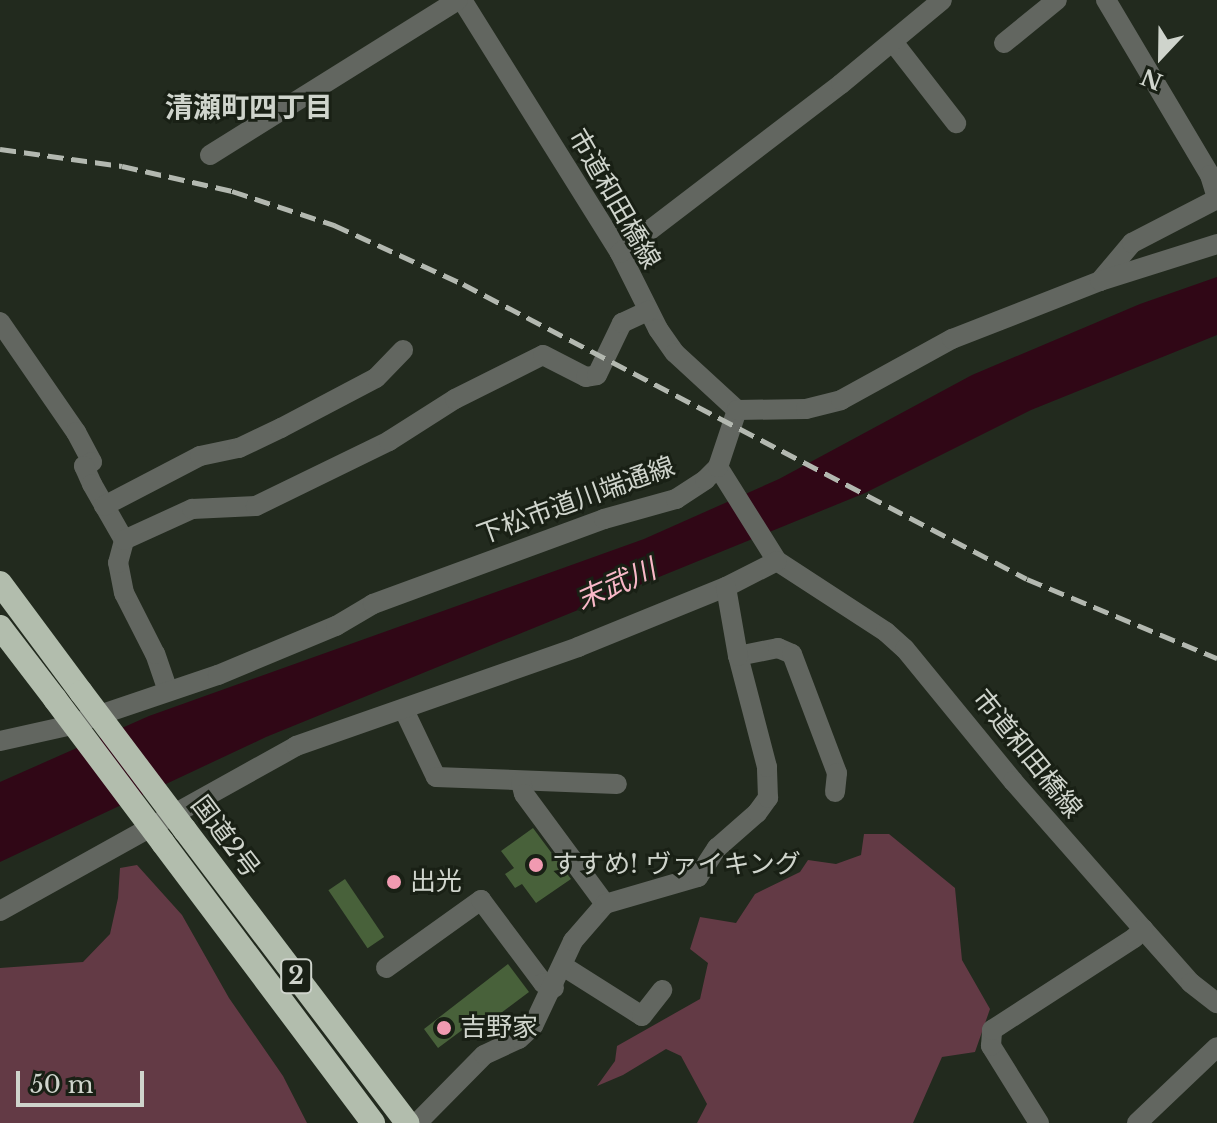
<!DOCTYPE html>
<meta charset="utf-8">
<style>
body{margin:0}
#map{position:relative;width:1217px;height:1123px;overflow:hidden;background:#222a1e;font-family:"Libre Baskerville","Noto Sans JP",serif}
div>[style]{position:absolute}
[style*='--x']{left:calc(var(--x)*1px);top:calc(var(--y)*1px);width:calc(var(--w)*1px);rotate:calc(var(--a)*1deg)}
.green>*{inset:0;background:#633a45}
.water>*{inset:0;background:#300716}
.building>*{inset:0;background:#48613a;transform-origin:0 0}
.minor>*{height:20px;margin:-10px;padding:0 10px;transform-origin:10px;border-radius:10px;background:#626660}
.highway>*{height:24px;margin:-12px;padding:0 12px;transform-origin:12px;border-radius:12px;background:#b2bdad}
.rail>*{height:5px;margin-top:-2.5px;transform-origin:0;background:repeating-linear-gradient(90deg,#b3b8b0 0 16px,transparent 0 24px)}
.highway-bridge>*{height:24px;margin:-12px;padding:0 12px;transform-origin:12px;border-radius:12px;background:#b2bdad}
.dots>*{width:22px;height:22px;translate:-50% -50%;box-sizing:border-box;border:4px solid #192015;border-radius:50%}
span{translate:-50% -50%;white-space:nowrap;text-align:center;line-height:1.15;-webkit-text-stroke:6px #192015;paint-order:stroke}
.shield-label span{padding:2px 6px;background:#192015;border:2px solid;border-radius:6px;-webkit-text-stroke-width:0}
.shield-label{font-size:24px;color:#cfd4cc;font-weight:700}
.street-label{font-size:26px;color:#cfd4cc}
.poi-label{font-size:26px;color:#cfd4cc}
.left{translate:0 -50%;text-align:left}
.neighbourhood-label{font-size:28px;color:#cfd4cc;font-weight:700}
.water-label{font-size:28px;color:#f9b8c8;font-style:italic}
.north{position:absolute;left:1121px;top:16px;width:80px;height:80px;-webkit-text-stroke:6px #192015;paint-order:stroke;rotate:202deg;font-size:22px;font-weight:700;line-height:32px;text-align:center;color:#cfd4cc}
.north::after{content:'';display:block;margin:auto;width:28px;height:36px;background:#cfd4cc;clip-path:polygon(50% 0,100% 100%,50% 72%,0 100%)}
.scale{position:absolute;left:16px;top:1071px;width:128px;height:36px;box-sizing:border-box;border:4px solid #cfd4cc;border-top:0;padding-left:10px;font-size:24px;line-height:28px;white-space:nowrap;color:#cfd4cc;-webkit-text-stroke:6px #192015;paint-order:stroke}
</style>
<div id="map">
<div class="green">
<i style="clip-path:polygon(864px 834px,889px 834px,955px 888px,962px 960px,990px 1009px,975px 1052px,942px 1057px,913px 1123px,697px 1123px,707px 1104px,681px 1056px,666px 1049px,623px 1075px,597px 1086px,615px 1061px,617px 1046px,700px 999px,708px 963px,690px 949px,700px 917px,736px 923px,755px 894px,800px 872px,808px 860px,836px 864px,861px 855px)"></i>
<i style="clip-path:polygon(137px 865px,182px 915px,229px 998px,283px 1076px,307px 1123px,0 1123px,0 968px,83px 962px,110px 934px,118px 898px,120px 868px)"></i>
</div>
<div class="water">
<i style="clip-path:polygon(1217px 277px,1217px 335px,1031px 410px,865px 493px,266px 737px,0 862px,0 782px,149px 716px,644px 539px,779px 479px,972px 375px,1140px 304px)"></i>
</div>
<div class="building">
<i style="clip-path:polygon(533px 828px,571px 879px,536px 903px,522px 884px,515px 888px,505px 874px,514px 868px,501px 851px)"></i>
<i style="left:345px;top:879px;width:70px;height:20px;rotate:56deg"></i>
<i style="clip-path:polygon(508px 964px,529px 992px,474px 1033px,469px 1025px,438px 1048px,424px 1029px)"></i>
</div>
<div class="minor">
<i style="--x:462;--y:0;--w:298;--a:58"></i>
<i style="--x:620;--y:253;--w:85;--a:63.4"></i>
<i style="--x:658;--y:329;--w:29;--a:55"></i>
<i style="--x:675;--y:353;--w:84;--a:42.6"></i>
<i style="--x:1106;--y:0;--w:204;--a:59.3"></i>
<i style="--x:1210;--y:175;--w:24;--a:73"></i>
<i style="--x:893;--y:42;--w:103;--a:52.1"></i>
<i style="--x:1004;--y:43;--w:68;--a:-39.1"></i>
<i style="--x:210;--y:155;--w:292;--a:-32"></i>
<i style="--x:620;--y:253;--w:278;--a:-37.4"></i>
<i style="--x:841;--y:84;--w:131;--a:-39.7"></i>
<i style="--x:1100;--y:281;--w:50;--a:-49.9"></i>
<i style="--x:1132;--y:243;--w:96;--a:-27.4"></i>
<i style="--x:0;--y:322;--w:134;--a:55.4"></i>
<i style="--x:76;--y:432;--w:34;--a:62"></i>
<i style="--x:92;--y:462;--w:9;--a:153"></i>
<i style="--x:84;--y:466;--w:20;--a:66"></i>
<i style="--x:92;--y:484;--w:64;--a:60.3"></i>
<i style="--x:718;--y:467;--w:111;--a:57.9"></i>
<i style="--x:777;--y:561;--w:130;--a:33.1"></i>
<i style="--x:886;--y:632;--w:25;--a:42"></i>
<i style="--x:905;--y:649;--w:171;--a:50.7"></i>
<i style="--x:1013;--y:781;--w:197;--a:48.7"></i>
<i style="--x:1143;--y:929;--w:72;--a:48.4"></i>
<i style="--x:1191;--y:983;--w:33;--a:38"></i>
<i style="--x:104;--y:506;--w:108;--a:-27.5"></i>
<i style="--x:200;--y:456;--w:40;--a:-12"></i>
<i style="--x:239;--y:448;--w:47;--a:-25.5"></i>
<i style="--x:281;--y:428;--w:107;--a:-27.8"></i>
<i style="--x:376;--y:378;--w:39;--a:-46"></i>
<i style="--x:738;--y:656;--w:41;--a:-11.3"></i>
<i style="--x:778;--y:648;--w:15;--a:23"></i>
<i style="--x:792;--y:654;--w:127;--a:69.3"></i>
<i style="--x:837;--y:773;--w:19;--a:96"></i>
<i style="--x:168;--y:691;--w:39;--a:-109"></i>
<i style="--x:155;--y:654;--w:68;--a:-116.9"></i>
<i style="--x:124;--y:593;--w:31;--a:-101"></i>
<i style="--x:118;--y:563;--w:24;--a:-75"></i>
<i style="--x:124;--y:540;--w:75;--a:-24.5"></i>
<i style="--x:192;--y:509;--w:64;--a:-2.7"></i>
<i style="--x:256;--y:506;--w:148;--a:-26"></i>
<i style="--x:389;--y:441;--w:78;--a:-32.5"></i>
<i style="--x:455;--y:399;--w:98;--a:-26.6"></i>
<i style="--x:543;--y:355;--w:48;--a:27.1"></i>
<i style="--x:586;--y:377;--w:11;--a:-10"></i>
<i style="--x:597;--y:375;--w:58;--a:-64.3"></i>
<i style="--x:622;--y:323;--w:29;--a:-25"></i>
<i style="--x:404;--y:710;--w:74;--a:64.5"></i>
<i style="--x:436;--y:777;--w:181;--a:2.2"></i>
<i style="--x:0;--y:741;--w:69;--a:-12.6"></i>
<i style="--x:67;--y:726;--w:159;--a:-18.7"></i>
<i style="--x:218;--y:675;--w:128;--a:-22.6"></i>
<i style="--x:336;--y:626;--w:43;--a:-30.7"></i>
<i style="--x:373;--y:604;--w:246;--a:-20.2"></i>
<i style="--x:604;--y:519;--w:75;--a:-15.5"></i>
<i style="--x:676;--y:499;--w:35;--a:-33"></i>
<i style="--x:705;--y:480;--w:18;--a:-45"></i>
<i style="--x:718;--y:467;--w:60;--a:-71.6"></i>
<i style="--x:737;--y:410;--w:69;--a:-0.8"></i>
<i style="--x:806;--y:409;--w:36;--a:-14"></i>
<i style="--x:841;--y:400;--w:127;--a:-28.8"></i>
<i style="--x:952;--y:339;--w:159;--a:-21.4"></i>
<i style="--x:1100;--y:281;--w:123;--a:-17.5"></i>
<i style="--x:521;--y:782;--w:12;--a:76"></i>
<i style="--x:524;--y:794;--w:137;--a:53.6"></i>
<i style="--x:0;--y:911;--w:339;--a:-29.1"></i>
<i style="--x:296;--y:746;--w:299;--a:-19.3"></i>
<i style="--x:578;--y:647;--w:160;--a:-22.1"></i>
<i style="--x:726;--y:587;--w:57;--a:-27"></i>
<i style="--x:563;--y:966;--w:93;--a:32.3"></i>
<i style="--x:642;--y:1016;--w:33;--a:-52"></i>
<i style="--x:386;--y:968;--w:117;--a:-35.6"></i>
<i style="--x:481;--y:900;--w:104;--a:53.2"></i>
<i style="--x:543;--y:983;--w:12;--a:24"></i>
<i style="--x:417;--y:1123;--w:95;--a:-45.4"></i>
<i style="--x:484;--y:1055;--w:38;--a:-25"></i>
<i style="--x:519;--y:1039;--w:19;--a:-43"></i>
<i style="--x:533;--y:1026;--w:94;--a:-64.8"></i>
<i style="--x:573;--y:941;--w:49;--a:-49.1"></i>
<i style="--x:605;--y:904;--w:97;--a:-16.2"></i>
<i style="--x:698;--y:877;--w:35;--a:-57"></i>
<i style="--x:717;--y:848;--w:53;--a:-41.2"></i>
<i style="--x:757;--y:813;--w:19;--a:-54"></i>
<i style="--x:768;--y:798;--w:31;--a:-92"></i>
<i style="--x:767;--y:767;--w:115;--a:-104.6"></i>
<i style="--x:738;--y:656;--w:70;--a:-99.9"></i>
<i style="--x:1039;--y:1123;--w:91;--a:-121.9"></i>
<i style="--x:991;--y:1046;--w:16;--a:-86"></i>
<i style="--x:992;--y:1030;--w:169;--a:-32.9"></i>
<i style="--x:1134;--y:938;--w:13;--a:-45"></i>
<i style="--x:1137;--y:1123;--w:110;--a:-43.5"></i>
</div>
<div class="highway">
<i style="--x:0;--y:583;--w:136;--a:53.4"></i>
<i style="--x:0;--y:627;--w:91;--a:52.6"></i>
<i style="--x:185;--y:830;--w:368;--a:52.8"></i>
<i style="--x:163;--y:843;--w:350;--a:53.1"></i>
</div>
<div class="rail">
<i style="--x:0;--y:149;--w:123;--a:7.9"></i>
<i style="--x:122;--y:166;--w:113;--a:12.8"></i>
<i style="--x:232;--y:191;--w:108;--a:18.4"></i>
<i style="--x:334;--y:225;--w:142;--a:24.6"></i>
<i style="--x:463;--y:284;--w:636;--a:27.61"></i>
<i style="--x:1027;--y:579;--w:206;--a:22.6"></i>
</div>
<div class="highway-bridge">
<i style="--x:81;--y:692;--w:173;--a:53"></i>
<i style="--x:55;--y:699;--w:180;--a:53.1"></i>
</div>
<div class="dots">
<i style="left:536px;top:865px;background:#f19ab1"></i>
<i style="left:394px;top:882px;background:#f19ab1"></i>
<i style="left:444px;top:1028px;background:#f19ab1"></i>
</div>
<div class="shield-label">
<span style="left:296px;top:976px">2</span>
</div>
<div class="street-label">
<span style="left:614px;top:199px;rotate:60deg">市道和田橋線</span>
<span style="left:576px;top:501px;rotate:-20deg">下松市道川端通線</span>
<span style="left:1027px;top:754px;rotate:51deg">市道和田橋線</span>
<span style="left:225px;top:837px;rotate:53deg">国道2号</span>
</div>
<div class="poi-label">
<span class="left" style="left:552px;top:865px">すすめ! ヴァイキング</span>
<span class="left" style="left:410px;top:882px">出光</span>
<span class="left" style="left:460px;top:1028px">吉野家</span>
</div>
<div class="neighbourhood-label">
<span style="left:249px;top:108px">清瀬町四丁目</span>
</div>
<div class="water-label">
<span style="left:616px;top:585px;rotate:-24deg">末武川</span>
</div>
<div class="north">N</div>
<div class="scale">50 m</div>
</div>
